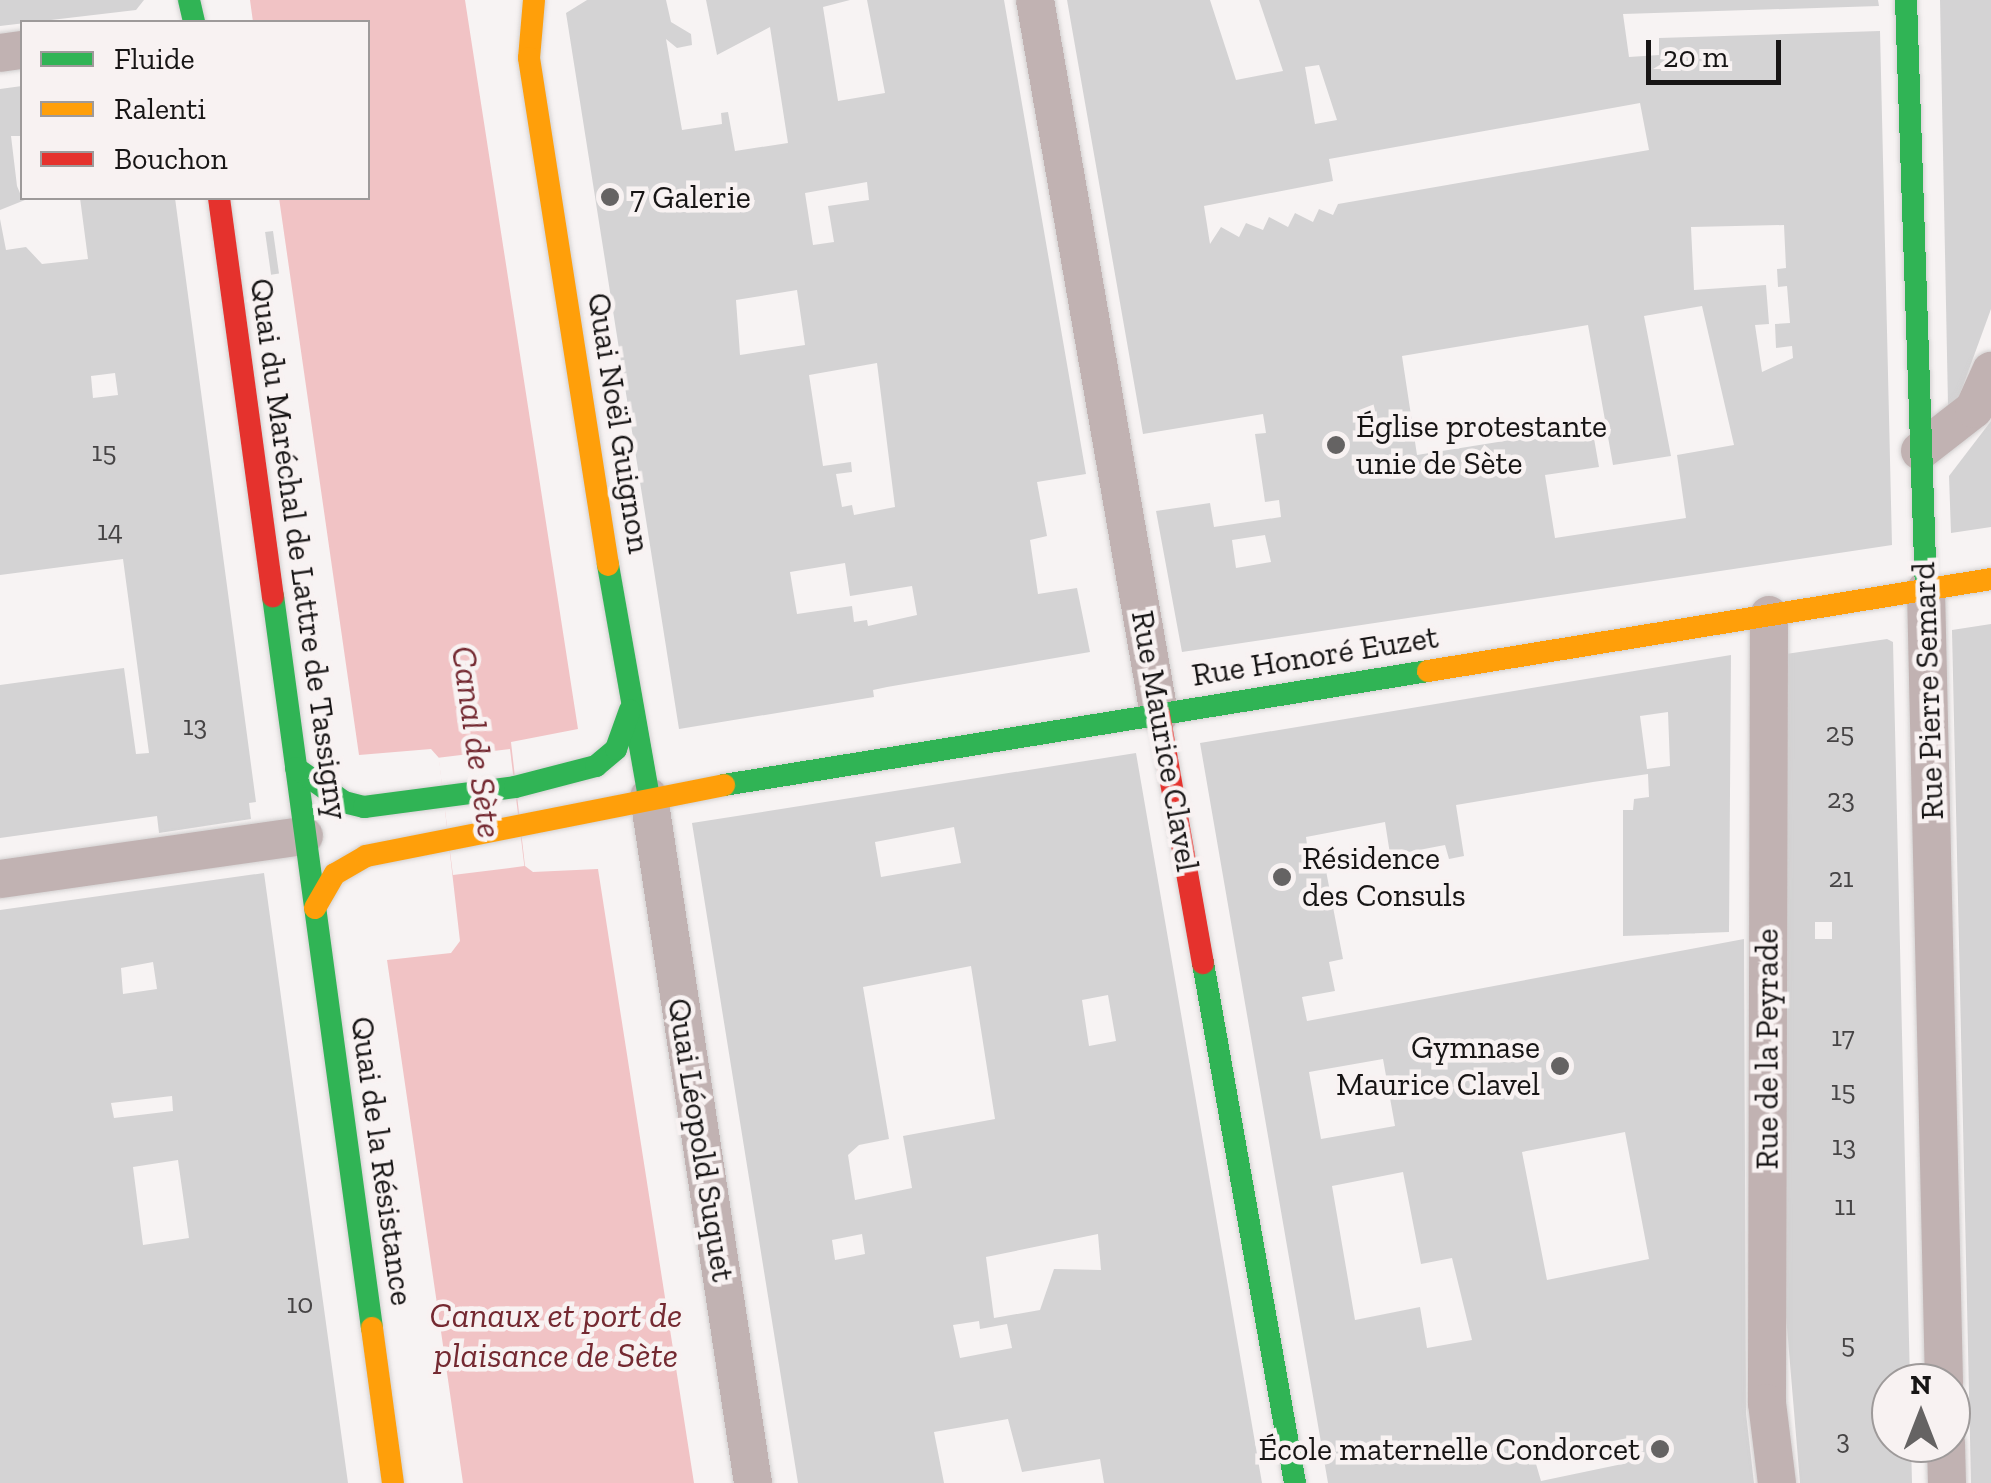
<!DOCTYPE html>
<meta charset="utf-8">
<style>
body{margin:0}
#map{position:relative;width:1991px;height:1483px;overflow:hidden;background:#f7f3f3;font-family:"Zilla Slab",serif}
div>[style]{position:absolute}
[style*='--x']{left:calc(var(--x)*1px);top:calc(var(--y)*1px);width:calc(var(--w)*1px);rotate:calc(var(--a)*1deg)}
.water>*{inset:0;background:#f1c3c5}
.pier>*{inset:0;background:#f7f3f3;transform-origin:0 0}
.building>*{inset:0;background:#d4d3d4;transform-origin:0 0}
.roads{filter:drop-shadow(0 0 2px #d2d0d0) drop-shadow(0 0 2px #d2d0d0)}
.street>*{height:38px;margin:-19px;padding:0 19px;transform-origin:19px;border-radius:19px;background:#c1b2b2}
.fast>*{height:22px;margin:-11px;padding:0 11px;transform-origin:11px;border-radius:11px;background:#30b455}
.slow>*{height:22px;margin:-11px;padding:0 11px;transform-origin:11px;border-radius:11px;background:#ff9f0a}
.jam>*{height:22px;margin:-11px;padding:0 11px;transform-origin:11px;border-radius:11px;background:#e5322d}
.dots>*{width:28px;height:28px;translate:-50% -50%;box-sizing:border-box;border:5px solid #f8f2f2;border-radius:50%}
span{translate:-50% -50%;white-space:nowrap;text-align:center;line-height:1.15;-webkit-text-stroke:9px #f8f2f2;paint-order:stroke}
.number-label{font-size:28px;color:#464445}
.number-label span{-webkit-text-stroke-width:0}
.poi-label{font-size:32px;color:#171515}
.left{translate:0 -50%;text-align:left}
.right{translate:-100% -50%;text-align:right}
.street-label{font-size:32px;color:#171515}
.water-label{font-size:35px;color:#742931;font-style:italic}
.legend{position:absolute;left:20px;top:20px;width:350px;height:180px;box-sizing:border-box;background:#f8f2f2;border:2px solid #9e9a9a;margin:0;padding:12px 18px;list-style:none;font-size:30px;color:#171515}
.legend li{display:flex;align-items:center;gap:20px;height:50px}
.legend b{width:50px;border:2px solid #9e9a9a}
.north{position:absolute;left:1871px;top:1363px;width:100px;height:100px;box-sizing:border-box;background:#f8f2f2;border:2px solid #9e9a9a;border-radius:50%;rotate:0deg;font-size:28px;font-weight:700;line-height:40px;text-align:center;color:#171515}
.north::after{content:'';display:block;margin:auto;width:35px;height:45px;background:#656363;clip-path:polygon(50% 0,100% 100%,50% 72%,0 100%)}
.scale{position:absolute;left:1646px;top:40px;width:135px;height:45px;box-sizing:border-box;border:5px solid #171515;border-top:0;padding-left:12px;font-size:30px;line-height:35px;white-space:nowrap;color:#171515;-webkit-text-stroke:8px #f8f2f2;paint-order:stroke}
</style>
<div id="map">
<div class="water">
<i style="clip-path:polygon(250px 0,465px 0,578px 729px,511px 742px,525px 866px,533px 872px,598px 869px,694px 1483px,463px 1483px,387px 960px,451px 953px,460px 941px,439px 758px,431px 749px,359px 755px,279px 198px,368px 198px,368px 22px,253px 22px)"></i>
</div>
<div class="pier">
<i style="left:510px;top:749px;width:118px;height:72px;rotate:83deg"></i>
</div>
<div class="building">
<i style="clip-path:polygon(0 0,144px 0,136px 10px,0 26px)"></i>
<i style="clip-path:polygon(evenodd,587px 0,666px 0,671px 22px,691px 34px,692px 45px,677px 48px,666px 39px,682px 130px,722px 124px,721px 113px,728px 112px,735px 151px,788px 143px,770px 27px,717px 55px,706px 0,850px 0,823px 7px,838px 101px,885px 93px,867px 0,1004px 0,1086px 474px,1037px 482px,1047px 536px,1030px 540px,1038px 594px,1077px 588px,1090px 652px,887px 687px,873px 690px,874px 697px,679px 729px,566px 13px,587px 0,867px 182px,869px 200px,828px 206px,834px 242px,813px 245px,805px 193px,867px 182px,587px 0,797px 290px,805px 345px,740px 355px,736px 300px,797px 290px,587px 0,877px 363px,895px 507px,854px 515px,852px 505px,842px 507px,836px 474px,852px 472px,851px 462px,823px 466px,809px 375px,877px 363px,587px 0,845px 563px,850px 596px,912px 586px,917px 615px,868px 626px,867px 620px,854px 622px,852px 606px,797px 614px,790px 572px,845px 563px)"></i>
<i style="clip-path:polygon(evenodd,1067px 0,1210px 0,1236px 80px,1283px 71px,1259px 0,1878px 0,1879px 6px,1623px 14px,1629px 57px,1659px 55px,1659px 38px,1880px 31px,1892px 545px,1182px 652px,1156px 511px,1210px 503px,1214px 527px,1281px 517px,1279px 500px,1265px 502px,1255px 434px,1266px 433px,1263px 414px,1143px 434px,1067px 0,1319px 65px,1337px 120px,1315px 124px,1305px 67px,1319px 65px,1067px 0,1640px 103px,1649px 150px,1338px 204px,1333px 215px,1319px 209px,1313px 222px,1295px 213px,1288px 227px,1269px 217px,1263px 230px,1246px 223px,1239px 237px,1221px 227px,1210px 244px,1204px 206px,1333px 181px,1329px 159px,1640px 103px,1067px 0,1784px 225px,1786px 268px,1777px 269px,1778px 287px,1787px 286px,1790px 323px,1775px 324px,1776px 348px,1792px 346px,1793px 358px,1762px 372px,1755px 325px,1769px 324px,1766px 285px,1694px 290px,1691px 227px,1784px 225px,1067px 0,1702px 306px,1734px 445px,1677px 455px,1686px 518px,1555px 538px,1545px 475px,1599px 467px,1592px 427px,1417px 455px,1402px 356px,1588px 325px,1613px 465px,1671px 456px,1644px 316px,1702px 306px,1067px 0,1265px 535px,1271px 562px,1236px 568px,1232px 540px,1265px 535px)"></i>
<i style="clip-path:polygon(1940px 0,1991px 0,1991px 309px,1956px 405px,1948px 405px)"></i>
<i style="clip-path:polygon(22px 86px,22px 136px,11px 136px,17px 186px,22px 198px,30px 198px,0 210px,0 89px)"></i>
<i style="clip-path:polygon(evenodd,80px 198px,175px 198px,256px 802px,249px 803px,251px 819px,159px 833px,157px 816px,0 838px,0 685px,124px 668px,136px 754px,149px 753px,123px 559px,0 575px,0 219px,6px 250px,26px 247px,42px 264px,88px 259px,80px 198px,115px 373px,118px 395px,93px 398px,91px 376px,115px 373px)"></i>
<i style="left:273px;top:231px;width:43px;height:8px;rotate:82deg"></i>
<i style="clip-path:polygon(1991px 421px,1991px 527px,1951px 533px,1949px 476px)"></i>
<i style="clip-path:polygon(1991px 624px,1991px 1483px,1971px 1483px,1952px 630px)"></i>
<i style="clip-path:polygon(evenodd,1887px 639px,1893px 642px,1910px 1383px,1891px 1383px,1891px 1443px,1911px 1443px,1912px 1483px,1800px 1483px,1785px 1304px,1786px 654px,1887px 639px,1815px 922px,1832px 922px,1832px 939px,1815px 939px,1815px 922px)"></i>
<i style="clip-path:polygon(evenodd,1731px 655px,1729px 932px,1623px 936px,1623px 810px,1633px 810px,1634px 799px,1649px 797px,1648px 774px,1593px 782px,1456px 805px,1464px 856px,1449px 859px,1445px 845px,1398px 854px,1400px 866px,1392px 867px,1385px 822px,1306px 837px,1308px 852px,1322px 850px,1343px 959px,1329px 962px,1335px 991px,1302px 997px,1307px 1021px,1744px 939px,1746px 1413px,1754px 1483px,1328px 1483px,1200px 743px,1731px 655px,1668px 712px,1670px 766px,1647px 769px,1640px 716px,1668px 712px,1731px 655px,1383px 1059px,1395px 1126px,1321px 1139px,1309px 1072px,1383px 1059px,1731px 655px,1625px 1132px,1649px 1259px,1547px 1280px,1522px 1152px,1625px 1132px,1731px 655px,1403px 1172px,1421px 1264px,1452px 1258px,1472px 1340px,1427px 1348px,1420px 1307px,1355px 1320px,1332px 1186px,1403px 1172px,1731px 655px,1628px 1438px,1627px 1463px,1541px 1481px,1534px 1457px,1628px 1438px)"></i>
<i style="clip-path:polygon(evenodd,1136px 753px,1262px 1483px,1104px 1483px,1100px 1459px,1022px 1472px,1008px 1419px,934px 1432px,944px 1483px,798px 1483px,692px 823px,1136px 753px,954px 827px,961px 863px,881px 877px,875px 842px,954px 827px,1136px 753px,971px 966px,995px 1119px,903px 1136px,912px 1188px,855px 1200px,848px 1155px,859px 1145px,889px 1139px,863px 987px,971px 966px,1136px 753px,1108px 995px,1116px 1041px,1089px 1046px,1082px 1000px,1108px 995px,1136px 753px,862px 1234px,865px 1254px,835px 1260px,832px 1240px,862px 1234px,1136px 753px,1098px 1234px,1101px 1270px,1054px 1269px,1040px 1310px,994px 1318px,986px 1257px,1098px 1234px,1136px 753px,979px 1321px,980px 1329px,1007px 1324px,1012px 1348px,960px 1358px,953px 1325px,979px 1321px)"></i>
<i style="clip-path:polygon(evenodd,264px 873px,348px 1483px,0 1483px,0 910px,264px 873px,153px 962px,157px 989px,123px 994px,121px 968px,153px 962px,264px 873px,172px 1096px,173px 1111px,114px 1118px,111px 1103px,172px 1096px,264px 873px,178px 1160px,189px 1238px,143px 1245px,133px 1167px,178px 1160px)"></i>
</div>
<div class="roads">
<div class="street">
<i style="--x:1035;--y:0;--w:725;--a:80.15"></i>
<i style="--x:0;--y:53;--w:22;--a:-8"></i>
<i style="--x:1920;--y:451;--w:68;--a:-37.9"></i>
<i style="--x:1974;--y:409;--w:42;--a:-65.9"></i>
<i style="--x:1926;--y:590;--w:793;--a:88.7"></i>
<i style="--x:1769;--y:615;--w:788;--a:90.15"></i>
<i style="--x:1767;--y:1403;--w:81;--a:82.9"></i>
<i style="--x:649;--y:797;--w:694;--a:81.38"></i>
<i style="--x:0;--y:879;--w:307;--a:-8.1"></i>
<i style="--x:1946;--y:1443;--w:40;--a:88.6"></i>
</div>
<div class="fast">
<i style="--x:189;--y:0;--w:23;--a:77"></i>
<i style="--x:1906;--y:0;--w:590;--a:88.06"></i>
<i style="--x:608;--y:565;--w:236;--a:80"></i>
<i style="--x:273;--y:596;--w:739;--a:82.3"></i>
<i style="--x:296;--y:768;--w:59;--a:35.3"></i>
<i style="--x:344;--y:802;--w:21;--a:14"></i>
<i style="--x:364;--y:807;--w:152;--a:-7.5"></i>
<i style="--x:515;--y:787;--w:84;--a:-14.5"></i>
<i style="--x:596;--y:766;--w:26;--a:-40"></i>
<i style="--x:616;--y:749;--w:41;--a:-70.3"></i>
<i style="--x:724;--y:785;--w:713;--a:-9.2"></i>
<i style="--x:1203;--y:963;--w:528;--a:79.97"></i>
</div>
<div class="slow">
<i style="--x:534;--y:0;--w:58;--a:94.9"></i>
<i style="--x:529;--y:58;--w:513;--a:81.14"></i>
<i style="--x:1428;--y:671;--w:570;--a:-9.28"></i>
<i style="--x:315;--y:908;--w:39;--a:-60"></i>
<i style="--x:335;--y:874;--w:36;--a:-30"></i>
<i style="--x:366;--y:856;--w:365;--a:-11.2"></i>
<i style="--x:372;--y:1328;--w:156;--a:82.3"></i>
</div>
<div class="jam">
<i style="--x:219;--y:198;--w:402;--a:82.3"></i>
<i style="--x:1159;--y:714;--w:253;--a:80"></i>
</div>
</div>
<div class="dots">
<i style="left:610px;top:197px;background:#656363"></i>
<i style="left:1336px;top:445px;background:#656363"></i>
<i style="left:1282px;top:877px;background:#656363"></i>
<i style="left:1560px;top:1066px;background:#656363"></i>
<i style="left:1660px;top:1449px;background:#656363"></i>
</div>
<div class="number-label">
<span style="left:104px;top:452px">15</span>
<span style="left:110px;top:531px">14</span>
<span style="left:195px;top:726px">13</span>
<span style="left:1840px;top:733px">25</span>
<span style="left:1841px;top:799px">23</span>
<span style="left:1841px;top:878px">21</span>
<span style="left:1843px;top:1037px">17</span>
<span style="left:1843px;top:1091px">15</span>
<span style="left:1844px;top:1146px">13</span>
<span style="left:1845px;top:1206px">11</span>
<span style="left:300px;top:1304px">10</span>
<span style="left:1848px;top:1344px">5</span>
<span style="left:1843px;top:1440px">3</span>
</div>
<div class="poi-label">
<span class="left" style="left:630px;top:197px">7 Galerie</span>
<span class="left" style="left:1356px;top:445px">Église protestante<br>unie de Sète</span>
<span class="left" style="left:1302px;top:877px">Résidence<br>des Consuls</span>
<span class="right" style="left:1540px;top:1066px">Gymnase<br>Maurice Clavel</span>
<span class="right" style="left:1640px;top:1449px">École maternelle Condorcet</span>
</div>
<div class="street-label">
<span style="left:619px;top:423px;rotate:81deg">Quai Noël Guignon</span>
<span style="left:299px;top:549px;rotate:82deg">Quai du Maréchal de Lattre de Tassigny</span>
<span style="left:1315px;top:656px;rotate:-9deg">Rue Honoré Euzet</span>
<span style="left:1928px;top:691px;rotate:-92deg">Rue Pierre Semard</span>
<span style="left:1165px;top:741px;rotate:80deg">Rue Maurice Clavel</span>
<span style="left:1767px;top:1049px;rotate:-90deg">Rue de la Peyrade</span>
<span style="left:701px;top:1140px;rotate:81deg">Quai Léopold Suquet</span>
<span style="left:382px;top:1161px;rotate:82deg">Quai de la Résistance</span>
</div>
<div class="water-label">
<span style="left:477px;top:742px;rotate:82deg">Canal de Sète</span>
<span style="left:556px;top:1335px">Canaux et port de<br>plaisance de Sète</span>
</div>
<ul class="legend">
<li><b style="height:12px;background:#30b455"></b>Fluide</li>
<li><b style="height:12px;background:#ff9f0a"></b>Ralenti</li>
<li><b style="height:12px;background:#e5322d"></b>Bouchon</li>
</ul>
<div class="north">N</div>
<div class="scale">20 m</div>
</div>
